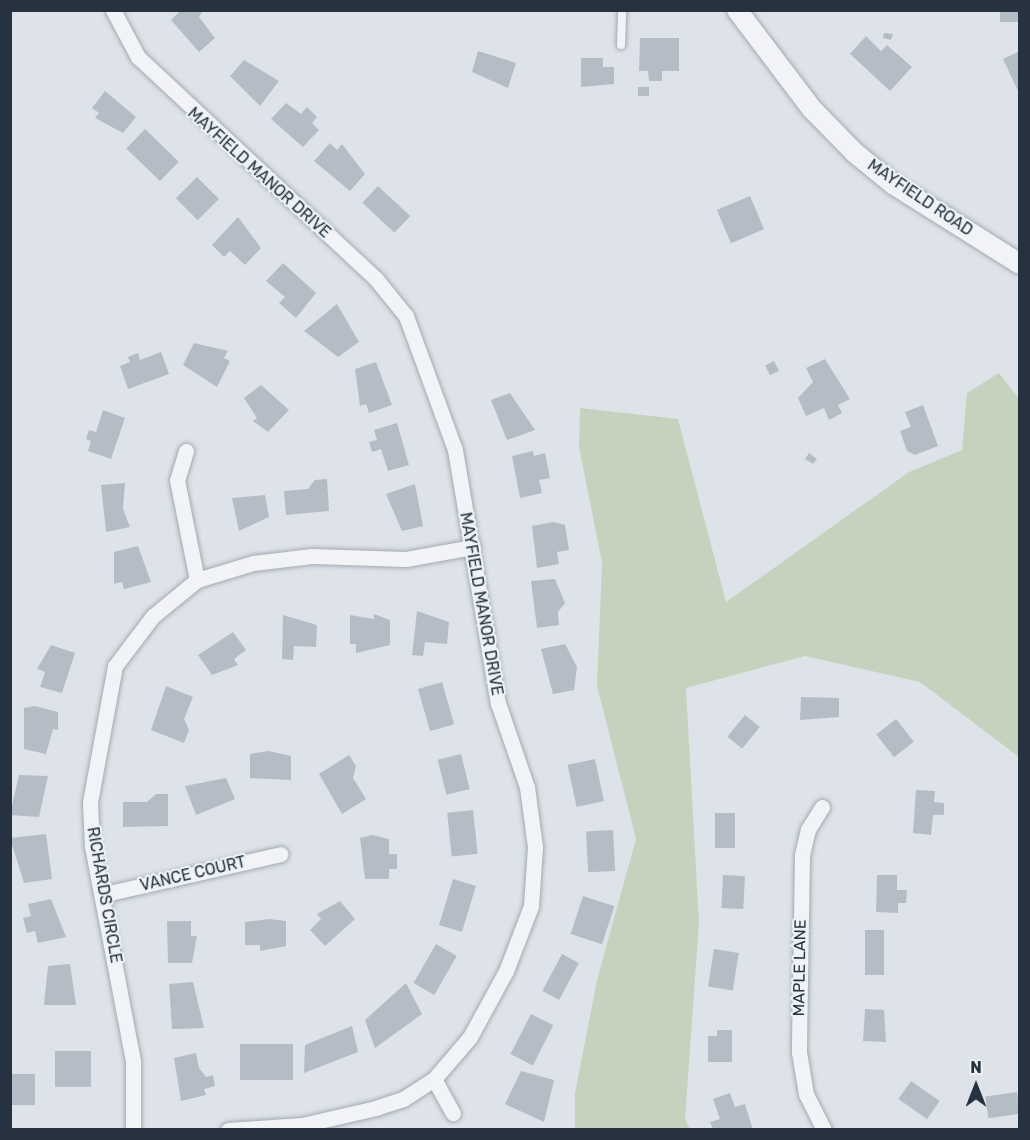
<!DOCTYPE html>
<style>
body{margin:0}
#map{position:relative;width:1030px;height:1140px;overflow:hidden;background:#dee3e9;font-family:Rubik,sans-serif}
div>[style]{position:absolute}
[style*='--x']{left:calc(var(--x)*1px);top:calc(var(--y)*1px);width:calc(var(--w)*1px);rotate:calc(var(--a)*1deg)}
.green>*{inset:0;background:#c5d3be}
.building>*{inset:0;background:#b4bdc6;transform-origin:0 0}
.roads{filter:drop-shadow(0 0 2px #a3aab3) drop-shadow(0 0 2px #a3aab3)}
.service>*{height:8px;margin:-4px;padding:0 4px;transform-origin:4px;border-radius:4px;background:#f1f3f7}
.minor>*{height:15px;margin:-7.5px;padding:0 7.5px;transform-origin:7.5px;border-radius:7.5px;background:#f1f3f7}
.tertiary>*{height:20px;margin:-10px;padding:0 10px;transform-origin:10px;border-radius:10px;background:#f1f3f7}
span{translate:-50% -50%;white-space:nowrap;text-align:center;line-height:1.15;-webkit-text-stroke:4.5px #edf2f6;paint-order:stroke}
.street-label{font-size:16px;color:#263240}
.frame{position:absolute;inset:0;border:12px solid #263240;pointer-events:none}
.north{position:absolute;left:946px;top:1056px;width:60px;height:60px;-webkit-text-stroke:4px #edf2f6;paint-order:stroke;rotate:0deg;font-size:16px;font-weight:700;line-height:24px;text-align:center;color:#263240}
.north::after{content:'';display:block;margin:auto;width:21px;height:27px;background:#263240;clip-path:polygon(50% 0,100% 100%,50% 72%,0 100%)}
</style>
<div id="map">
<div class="green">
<i style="clip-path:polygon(999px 373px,1019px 399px,1019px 757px,920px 682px,805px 656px,686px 688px,699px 923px,685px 1119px,690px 1129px,575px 1129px,575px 1093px,597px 980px,636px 839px,597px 686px,602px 563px,579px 447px,580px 408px,678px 419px,726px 602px,909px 472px,962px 450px,967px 393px)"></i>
</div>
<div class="building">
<i style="clip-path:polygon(181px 10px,203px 10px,199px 17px,215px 38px,199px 52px,171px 20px)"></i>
<i style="left:1000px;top:10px;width:20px;height:12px"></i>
<i style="clip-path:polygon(884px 33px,893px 34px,891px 40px,883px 38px)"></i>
<i style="clip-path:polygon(866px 36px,881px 51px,887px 45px,912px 67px,890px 91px,850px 54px)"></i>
<i style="clip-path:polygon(640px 38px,679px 38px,679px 71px,662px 71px,662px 81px,649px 81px,648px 71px,639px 71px)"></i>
<i style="clip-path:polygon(478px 51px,516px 63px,508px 88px,472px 72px)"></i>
<i style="clip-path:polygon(1020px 51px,1020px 95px,1003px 59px)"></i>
<i style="clip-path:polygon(581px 58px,603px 58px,603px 67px,614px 67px,614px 84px,581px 87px)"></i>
<i style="clip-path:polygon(244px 60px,279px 81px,260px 106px,230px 76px)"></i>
<i style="left:638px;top:87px;width:11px;height:9px"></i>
<i style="clip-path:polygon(105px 91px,136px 117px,123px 133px,95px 118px,99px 113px,92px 108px)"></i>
<i style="clip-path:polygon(286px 103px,301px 114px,307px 107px,317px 117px,312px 123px,319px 130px,303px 147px,271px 119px)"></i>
<i style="left:145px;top:129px;width:47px;height:27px;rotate:44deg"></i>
<i style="clip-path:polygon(330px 143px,337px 150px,342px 144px,365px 174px,350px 191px,314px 161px)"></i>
<i style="left:197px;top:177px;width:31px;height:30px;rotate:45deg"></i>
<i style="left:378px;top:186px;width:44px;height:23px;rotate:43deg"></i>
<i style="left:750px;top:196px;width:36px;height:36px;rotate:67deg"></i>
<i style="clip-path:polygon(238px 217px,261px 248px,245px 265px,230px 251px,224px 257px,212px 245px)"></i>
<i style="clip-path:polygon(283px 263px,316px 293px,296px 318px,279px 303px,285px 297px,266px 281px)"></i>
<i style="clip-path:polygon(337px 304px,359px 342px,338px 357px,304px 331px)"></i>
<i style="clip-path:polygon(194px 343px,228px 351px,224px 358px,230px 361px,217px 387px,183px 365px)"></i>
<i style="clip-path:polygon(161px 352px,169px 374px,128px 389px,120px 366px,130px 362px,128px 357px,138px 353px,140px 360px)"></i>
<i style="clip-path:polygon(825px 359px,850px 399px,838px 405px,842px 413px,829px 420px,824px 408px,806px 416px,798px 398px,813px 382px,806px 368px)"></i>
<i style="left:774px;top:361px;width:11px;height:10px;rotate:63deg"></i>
<i style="clip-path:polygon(376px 362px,392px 405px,369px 413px,366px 404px,360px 406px,355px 369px)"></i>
<i style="clip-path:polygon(261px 385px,289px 410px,268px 432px,253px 421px,257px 418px,244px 398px)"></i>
<i style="clip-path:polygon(510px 393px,535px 430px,507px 440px,491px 400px)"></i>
<i style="clip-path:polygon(923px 405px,938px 446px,915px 455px,907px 451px,900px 431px,911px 427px,905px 412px)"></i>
<i style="clip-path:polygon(103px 410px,125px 418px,111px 459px,88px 451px,91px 441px,86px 439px,89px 430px,96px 432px)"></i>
<i style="clip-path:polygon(397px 423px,409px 465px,388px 471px,381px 449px,372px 452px,369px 442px,377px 440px,374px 430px)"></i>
<i style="clip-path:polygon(533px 451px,534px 456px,545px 453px,550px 478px,539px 480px,542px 493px,520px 498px,512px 456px)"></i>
<i style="clip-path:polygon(809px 453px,817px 459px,813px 464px,805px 459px)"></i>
<i style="clip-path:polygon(327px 479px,329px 511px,286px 515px,284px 491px,308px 489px,315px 480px)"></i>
<i style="clip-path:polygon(125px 483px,123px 509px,130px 527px,106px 532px,101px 485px)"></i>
<i style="clip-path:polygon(415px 484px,423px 526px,402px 531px,386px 494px)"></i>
<i style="clip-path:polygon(265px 495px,269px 517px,239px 531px,232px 498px)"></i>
<i style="clip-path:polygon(553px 522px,565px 525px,569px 550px,557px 552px,559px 564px,537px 568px,532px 526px)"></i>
<i style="clip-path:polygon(138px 546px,151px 582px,124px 589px,122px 582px,114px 584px,114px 552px)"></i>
<i style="clip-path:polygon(555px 579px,565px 603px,558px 612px,559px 625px,537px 628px,531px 581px)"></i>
<i style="clip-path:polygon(417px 611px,449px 622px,447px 644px,425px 642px,423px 656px,412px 655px)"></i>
<i style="clip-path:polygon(374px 614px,390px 620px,390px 645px,356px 653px,356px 644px,350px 644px,350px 615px,374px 619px)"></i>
<i style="clip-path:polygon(283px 615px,317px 625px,316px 647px,294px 646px,293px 660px,282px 659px)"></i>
<i style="clip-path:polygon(233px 632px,246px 650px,234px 659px,238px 665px,212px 675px,198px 655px)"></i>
<i style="clip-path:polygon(565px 644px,577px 667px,574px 690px,553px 694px,541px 649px)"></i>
<i style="clip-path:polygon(51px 645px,75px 653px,62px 693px,40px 687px,45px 672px,37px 669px)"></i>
<i style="left:442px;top:682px;width:44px;height:25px;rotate:74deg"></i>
<i style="clip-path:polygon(166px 686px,193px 697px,184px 719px,189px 730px,184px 743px,151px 730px)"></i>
<i style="clip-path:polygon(801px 697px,839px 698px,839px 717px,800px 720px)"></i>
<i style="clip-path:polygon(35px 706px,58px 712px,58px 730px,53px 729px,46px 754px,24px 749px,24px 708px)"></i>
<i style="left:745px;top:715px;width:19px;height:28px;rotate:39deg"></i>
<i style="left:896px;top:719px;width:29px;height:25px;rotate:52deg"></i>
<i style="clip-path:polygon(269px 751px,291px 756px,291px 780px,250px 778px,250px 754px)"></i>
<i style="left:461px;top:754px;width:36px;height:24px;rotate:76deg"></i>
<i style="clip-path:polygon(349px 755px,356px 766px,353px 778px,366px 799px,342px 814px,319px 774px)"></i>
<i style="left:595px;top:759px;width:43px;height:28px;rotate:78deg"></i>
<i style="clip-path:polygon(19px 775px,48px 776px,39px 817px,10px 815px)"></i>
<i style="clip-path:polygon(226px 778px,235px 799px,196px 815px,185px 786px)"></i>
<i style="clip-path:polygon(916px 790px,935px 791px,934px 802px,944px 803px,944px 815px,933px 815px,931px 835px,913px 833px)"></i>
<i style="clip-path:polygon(156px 794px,168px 794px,168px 826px,123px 827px,123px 802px,147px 802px)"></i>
<i style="left:473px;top:810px;width:44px;height:26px;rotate:84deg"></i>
<i style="left:715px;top:813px;width:20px;height:35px"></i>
<i style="left:613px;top:830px;width:41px;height:27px;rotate:87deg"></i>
<i style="clip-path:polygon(46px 834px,52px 879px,24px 883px,10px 838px)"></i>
<i style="clip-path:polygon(372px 835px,389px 839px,389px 854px,397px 854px,397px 869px,389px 869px,389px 879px,365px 879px,360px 838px)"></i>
<i style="left:723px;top:875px;width:22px;height:33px;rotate:3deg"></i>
<i style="clip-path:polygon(877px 875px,897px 875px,897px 890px,907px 890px,906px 903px,898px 903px,898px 913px,876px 912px)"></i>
<i style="left:453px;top:879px;width:24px;height:48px;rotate:17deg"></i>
<i style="left:583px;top:896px;width:33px;height:40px;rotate:18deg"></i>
<i style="clip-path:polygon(51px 899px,66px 937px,38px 943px,35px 931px,27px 933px,23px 918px,31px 916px,28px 904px)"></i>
<i style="clip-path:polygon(340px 901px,355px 919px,325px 946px,310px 930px,321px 919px,317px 914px)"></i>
<i style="clip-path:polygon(269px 919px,286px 921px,286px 946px,260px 951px,260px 945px,245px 945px,245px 922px)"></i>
<i style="clip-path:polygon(167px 921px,191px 921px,191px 936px,197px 936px,192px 963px,168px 963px)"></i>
<i style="left:865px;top:930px;width:19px;height:45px"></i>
<i style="left:436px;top:944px;width:24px;height:45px;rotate:30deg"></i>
<i style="left:714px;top:949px;width:25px;height:38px;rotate:9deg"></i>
<i style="left:562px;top:954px;width:19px;height:42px;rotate:28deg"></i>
<i style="clip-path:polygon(70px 964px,76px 1005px,44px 1005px,48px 966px)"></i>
<i style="clip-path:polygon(193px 982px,204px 1028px,172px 1029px,169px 984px)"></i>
<i style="clip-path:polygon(406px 983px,422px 1014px,375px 1048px,365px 1020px)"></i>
<i style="clip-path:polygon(865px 1009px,884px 1010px,886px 1042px,863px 1041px)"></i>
<i style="left:531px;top:1014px;width:25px;height:45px;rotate:27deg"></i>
<i style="clip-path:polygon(352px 1026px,358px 1052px,304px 1073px,305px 1045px)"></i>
<i style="clip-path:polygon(717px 1030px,732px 1030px,732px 1062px,708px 1062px,708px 1036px,717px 1036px)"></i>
<i style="left:240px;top:1044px;width:53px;height:36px"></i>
<i style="left:55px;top:1051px;width:36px;height:36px"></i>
<i style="clip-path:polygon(196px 1053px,199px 1068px,206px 1077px,213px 1075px,215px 1086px,204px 1089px,206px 1095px,181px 1101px,174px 1058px)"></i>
<i style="clip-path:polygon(521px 1071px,554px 1080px,544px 1122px,505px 1104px)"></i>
<i style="left:10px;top:1074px;width:25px;height:31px"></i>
<i style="left:911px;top:1081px;width:35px;height:22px;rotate:35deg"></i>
<i style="left:1017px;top:1092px;width:22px;height:32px;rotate:82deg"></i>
<i style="clip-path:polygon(730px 1093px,735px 1107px,745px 1104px,753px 1130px,713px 1130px,710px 1122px,720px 1119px,713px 1099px)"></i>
</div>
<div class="roads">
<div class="service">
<i style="--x:621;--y:45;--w:35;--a:-88"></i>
</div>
<div class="minor">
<i style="--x:113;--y:10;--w:53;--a:62"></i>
<i style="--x:138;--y:57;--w:325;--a:43"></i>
<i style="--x:376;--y:279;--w:48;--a:51"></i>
<i style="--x:406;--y:316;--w:143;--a:69.9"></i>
<i style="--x:455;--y:450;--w:257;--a:80.4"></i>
<i style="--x:498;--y:703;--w:89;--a:71"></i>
<i style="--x:527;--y:787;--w:61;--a:82.4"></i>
<i style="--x:535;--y:847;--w:59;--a:93.9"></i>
<i style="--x:531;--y:906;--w:70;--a:111"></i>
<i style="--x:506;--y:971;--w:75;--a:118.6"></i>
<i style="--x:470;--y:1037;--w:55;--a:130.6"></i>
<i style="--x:434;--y:1079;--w:37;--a:147"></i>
<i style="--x:403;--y:1099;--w:28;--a:162"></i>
<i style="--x:376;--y:1108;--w:76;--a:167.1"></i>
<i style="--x:302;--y:1125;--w:74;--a:176.1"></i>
<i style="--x:186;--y:451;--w:30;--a:107"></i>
<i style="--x:177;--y:480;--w:102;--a:78.7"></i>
<i style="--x:822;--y:807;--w:26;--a:122"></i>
<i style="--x:808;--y:829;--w:27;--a:103"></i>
<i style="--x:802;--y:855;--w:197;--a:90.9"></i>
<i style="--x:799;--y:1052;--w:43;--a:80.5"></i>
<i style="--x:806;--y:1094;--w:40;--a:63.4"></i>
<i style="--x:105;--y:894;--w:180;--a:-12.8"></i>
<i style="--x:434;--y:1079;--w:39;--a:61"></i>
<i style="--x:133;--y:1130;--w:69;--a:-90"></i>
<i style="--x:133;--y:1061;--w:218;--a:-100.8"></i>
<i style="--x:92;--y:847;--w:45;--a:-92.5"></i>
<i style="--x:90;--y:802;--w:138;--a:-79.6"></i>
<i style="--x:115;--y:666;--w:63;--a:-52.8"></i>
<i style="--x:153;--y:616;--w:57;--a:-39.3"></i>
<i style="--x:197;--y:580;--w:59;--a:-16.9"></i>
<i style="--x:253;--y:563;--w:59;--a:-6.8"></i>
<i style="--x:312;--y:556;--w:94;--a:1.8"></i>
<i style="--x:406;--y:559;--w:68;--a:-10.2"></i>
</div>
<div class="tertiary">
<i style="--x:737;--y:10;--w:124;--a:52.9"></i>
<i style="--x:812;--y:109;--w:62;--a:45.7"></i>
<i style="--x:855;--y:153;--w:49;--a:39.2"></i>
<i style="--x:893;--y:184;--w:150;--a:32.2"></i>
</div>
</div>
<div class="street-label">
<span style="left:259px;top:173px;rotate:42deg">MAYFIELD MANOR DRIVE</span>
<span style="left:920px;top:198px;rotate:34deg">MAYFIELD ROAD</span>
<span style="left:481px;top:604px;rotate:80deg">MAYFIELD MANOR DRIVE</span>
<span style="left:193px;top:874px;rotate:-13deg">VANCE COURT</span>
<span style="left:104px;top:895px;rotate:80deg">RICHARDS CIRCLE</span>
<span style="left:800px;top:968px;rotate:-89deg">MAPLE LANE</span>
</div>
<div class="frame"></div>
<div class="north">N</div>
</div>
